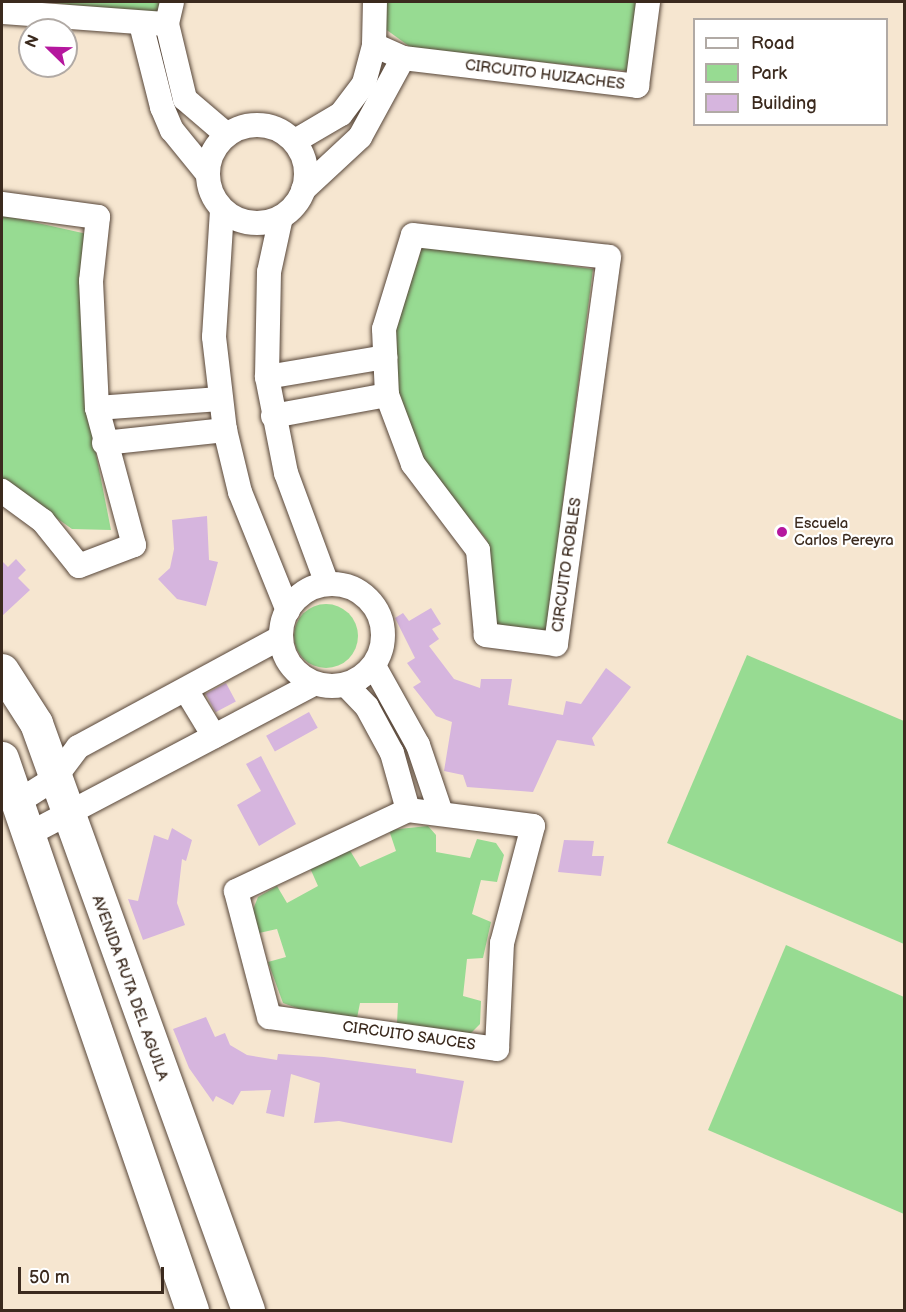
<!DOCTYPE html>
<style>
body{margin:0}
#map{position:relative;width:906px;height:1312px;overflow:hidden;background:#f6e6d0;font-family:"Balsamiq Sans",sans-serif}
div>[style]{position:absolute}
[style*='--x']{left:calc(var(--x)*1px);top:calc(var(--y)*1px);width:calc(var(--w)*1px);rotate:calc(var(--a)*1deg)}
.green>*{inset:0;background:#97db92}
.round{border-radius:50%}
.building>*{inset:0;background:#d6b5de;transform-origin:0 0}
.roads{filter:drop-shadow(0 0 2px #574639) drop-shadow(0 0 2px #574639)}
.street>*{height:24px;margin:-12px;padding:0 12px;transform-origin:12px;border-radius:12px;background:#fff}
.street>.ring{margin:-12px;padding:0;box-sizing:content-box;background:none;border:24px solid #fff;border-radius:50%}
.secondary>*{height:33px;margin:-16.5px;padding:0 16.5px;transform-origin:16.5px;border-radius:16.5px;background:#fff}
.dots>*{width:16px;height:16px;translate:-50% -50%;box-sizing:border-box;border:3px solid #fff;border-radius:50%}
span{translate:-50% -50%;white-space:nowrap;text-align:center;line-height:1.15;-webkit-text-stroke:4.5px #fff;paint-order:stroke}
.street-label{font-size:15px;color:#3b2a1e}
.poi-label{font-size:15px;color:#3b2a1e}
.left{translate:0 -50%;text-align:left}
.frame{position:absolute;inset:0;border:3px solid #3b2a1e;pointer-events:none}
.legend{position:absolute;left:693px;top:18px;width:195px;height:108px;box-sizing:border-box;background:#fff;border:2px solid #b1aaa5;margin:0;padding:8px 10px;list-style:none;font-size:18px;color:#3b2a1e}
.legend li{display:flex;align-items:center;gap:12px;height:30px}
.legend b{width:30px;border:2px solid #b1aaa5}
.north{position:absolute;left:18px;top:18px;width:60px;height:60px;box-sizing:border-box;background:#fff;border:2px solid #b1aaa5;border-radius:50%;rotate:293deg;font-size:16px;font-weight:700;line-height:24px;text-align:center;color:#3b2a1e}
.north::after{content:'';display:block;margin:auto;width:21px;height:27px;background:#b5179e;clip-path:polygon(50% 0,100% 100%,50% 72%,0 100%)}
.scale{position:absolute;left:18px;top:1267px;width:146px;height:27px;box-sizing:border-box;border:3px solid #3b2a1e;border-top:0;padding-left:8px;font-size:18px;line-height:21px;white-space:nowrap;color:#3b2a1e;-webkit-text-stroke:4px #fff;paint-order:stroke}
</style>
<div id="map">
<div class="green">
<i style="clip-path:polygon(47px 2px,160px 2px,157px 16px)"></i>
<i style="clip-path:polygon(385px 2px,638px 2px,627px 71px,413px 49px,384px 28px)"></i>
<i style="clip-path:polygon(2px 215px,87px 234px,95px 449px,111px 530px,72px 529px,2px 479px)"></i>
<i style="clip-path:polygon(422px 247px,593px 269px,546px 633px,496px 628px,487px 540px,421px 460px,396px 394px,395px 332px)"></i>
<i class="round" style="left:294px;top:604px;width:64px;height:64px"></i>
<i style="clip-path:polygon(747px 655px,904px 721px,904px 944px,667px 843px)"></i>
<i style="clip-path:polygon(428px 826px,436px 835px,436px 852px,470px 858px,477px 839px,496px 843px,504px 855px,497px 882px,481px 880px,472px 914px,491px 922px,483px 958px,467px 959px,463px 996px,481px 1001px,480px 1024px,470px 1034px,397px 1023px,398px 1003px,360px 1003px,357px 1018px,308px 1012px,283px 1003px,268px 962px,286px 957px,277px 929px,259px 933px,252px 912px,258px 897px,277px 886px,287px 903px,318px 886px,310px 868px,349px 849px,360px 867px,396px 851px,389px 830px)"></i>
<i style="clip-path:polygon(786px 945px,904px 997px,904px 1214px,708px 1130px)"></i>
</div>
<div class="building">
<i style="clip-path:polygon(207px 516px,209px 560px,218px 562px,206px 606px,177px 599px,158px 579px,170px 568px,174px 549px,172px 520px)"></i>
<i style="clip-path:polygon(16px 559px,26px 570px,18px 578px,30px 590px,2px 616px,2px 561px,8px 567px)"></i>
<i style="clip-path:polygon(431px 608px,441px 624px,432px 629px,439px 639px,429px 646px,454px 679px,480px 688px,481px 679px,512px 679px,508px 705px,563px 715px,566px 701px,581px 704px,606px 668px,631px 687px,592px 738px,595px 746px,557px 740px,533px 792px,467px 787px,463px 775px,444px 771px,452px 722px,436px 716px,413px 687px,421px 682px,407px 663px,415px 658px,395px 618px,403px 613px,409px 621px)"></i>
<i style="left:226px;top:683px;width:21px;height:23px;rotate:62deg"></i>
<i style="left:309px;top:712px;width:18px;height:49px;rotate:61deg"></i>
<i style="clip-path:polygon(261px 756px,296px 824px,259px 846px,237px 805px,261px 791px,246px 764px)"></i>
<i style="clip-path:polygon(172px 828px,192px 840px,186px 861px,182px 859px,177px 903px,185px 925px,143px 940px,128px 899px,138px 901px,154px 835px,168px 840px)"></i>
<i style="clip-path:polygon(564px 840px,594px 841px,592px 856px,604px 856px,601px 876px,558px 872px)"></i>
<i style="clip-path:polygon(206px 1017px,215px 1037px,225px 1033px,230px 1045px,247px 1055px,277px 1060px,278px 1054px,324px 1057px,416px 1069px,416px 1073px,464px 1081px,452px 1143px,339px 1121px,314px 1123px,320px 1083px,291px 1074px,284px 1117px,266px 1113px,271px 1090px,241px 1091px,233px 1105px,216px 1096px,213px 1102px,189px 1068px,173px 1029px)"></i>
</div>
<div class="roads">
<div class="street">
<i style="--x:172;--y:2;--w:23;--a:103"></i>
<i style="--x:167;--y:24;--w:77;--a:76.5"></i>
<i style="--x:185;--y:99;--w:54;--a:40.5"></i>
<i style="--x:2;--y:12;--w:165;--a:4.2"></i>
<i style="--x:141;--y:24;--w:86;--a:75.8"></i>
<i style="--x:162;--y:107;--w:25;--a:67"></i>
<i style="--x:172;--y:130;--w:55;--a:50.9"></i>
<i style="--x:374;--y:45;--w:32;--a:24"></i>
<i style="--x:403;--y:58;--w:236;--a:6.8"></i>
<i style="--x:637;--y:86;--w:85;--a:-82.5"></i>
<i class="ring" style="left:208px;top:125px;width:74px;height:74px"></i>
<i style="--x:295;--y:141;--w:53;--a:-30.4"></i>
<i style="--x:341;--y:114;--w:39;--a:-53"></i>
<i style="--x:364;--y:83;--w:39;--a:-75"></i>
<i style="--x:374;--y:45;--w:43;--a:-88.7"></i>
<i style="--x:303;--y:190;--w:78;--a:-42.9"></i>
<i style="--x:360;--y:137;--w:90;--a:-61.4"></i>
<i style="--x:2;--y:204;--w:97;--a:7.7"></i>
<i style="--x:98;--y:217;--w:64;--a:96.2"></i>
<i style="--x:91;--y:281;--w:127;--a:87.3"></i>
<i style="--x:97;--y:408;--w:142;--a:74.9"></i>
<i style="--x:134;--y:545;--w:59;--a:159.1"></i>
<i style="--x:79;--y:566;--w:58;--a:-128.7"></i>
<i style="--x:43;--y:521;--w:51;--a:-143.8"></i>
<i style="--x:222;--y:210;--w:127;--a:93.6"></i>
<i style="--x:214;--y:337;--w:94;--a:83.3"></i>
<i style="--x:225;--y:430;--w:64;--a:76.4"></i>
<i style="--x:240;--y:492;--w:128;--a:68"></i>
<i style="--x:281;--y:217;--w:56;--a:102.3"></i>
<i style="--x:269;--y:272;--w:105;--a:91.1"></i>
<i style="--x:267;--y:377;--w:98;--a:78.8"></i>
<i style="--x:286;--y:473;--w:118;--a:69.7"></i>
<i style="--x:413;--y:235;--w:197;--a:6.4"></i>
<i style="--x:609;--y:257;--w:391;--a:97.8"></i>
<i style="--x:556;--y:644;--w:71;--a:-172.7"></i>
<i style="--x:486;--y:635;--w:85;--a:-95.4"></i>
<i style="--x:478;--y:550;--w:108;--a:-127.1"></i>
<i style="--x:413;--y:464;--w:74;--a:-110.6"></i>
<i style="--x:387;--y:395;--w:66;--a:-92.6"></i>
<i style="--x:384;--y:329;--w:98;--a:-72.9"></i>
<i style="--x:267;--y:377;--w:120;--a:-9.6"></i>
<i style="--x:97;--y:408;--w:123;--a:-4.2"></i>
<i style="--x:273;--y:416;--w:116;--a:-10.4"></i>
<i style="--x:104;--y:443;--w:122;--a:-6.1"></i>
<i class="ring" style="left:281px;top:584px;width:78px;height:78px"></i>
<i style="--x:374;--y:666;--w:90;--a:60.9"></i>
<i style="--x:418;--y:745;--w:72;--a:71.3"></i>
<i style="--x:346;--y:685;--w:30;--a:46"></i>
<i style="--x:367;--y:707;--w:52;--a:61.5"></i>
<i style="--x:392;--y:753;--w:59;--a:74.3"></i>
<i style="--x:186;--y:690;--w:54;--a:58.7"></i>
<i style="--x:16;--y:803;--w:45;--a:-32.3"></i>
<i style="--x:54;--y:779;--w:40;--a:-53"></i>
<i style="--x:78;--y:747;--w:227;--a:-28.4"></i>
<i style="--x:408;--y:810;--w:126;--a:7.3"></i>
<i style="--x:533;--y:826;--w:121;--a:104.8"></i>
<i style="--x:502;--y:943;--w:106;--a:92.7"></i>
<i style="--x:497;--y:1049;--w:230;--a:-172"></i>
<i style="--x:269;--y:1017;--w:130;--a:-104.7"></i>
<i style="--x:236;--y:891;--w:190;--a:-25.2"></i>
<i style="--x:27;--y:835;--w:323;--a:-27.8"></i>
</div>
<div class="secondary">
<i style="--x:2;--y:670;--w:63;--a:57.3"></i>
<i style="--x:36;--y:723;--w:624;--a:70.14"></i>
<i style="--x:2;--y:758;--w:584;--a:71.01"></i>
</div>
</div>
<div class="dots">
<i style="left:782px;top:532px;background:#b5179e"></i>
</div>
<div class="street-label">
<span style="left:545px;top:75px;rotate:7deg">CIRCUITO HUIZACHES</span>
<span style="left:567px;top:565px;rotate:-82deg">CIRCUITO ROBLES</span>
<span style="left:130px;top:988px;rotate:70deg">AVENIDA RUTA DEL AGUILA</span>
<span style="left:409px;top:1036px;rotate:8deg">CIRCUITO SAUCES</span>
</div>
<div class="poi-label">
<span class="left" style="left:794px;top:532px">Escuela<br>Carlos Pereyra</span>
</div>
<div class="frame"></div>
<ul class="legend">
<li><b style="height:8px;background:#fff"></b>Road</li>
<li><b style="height:16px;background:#97db92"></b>Park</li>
<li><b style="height:16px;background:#d6b5de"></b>Building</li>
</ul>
<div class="north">N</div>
<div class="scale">50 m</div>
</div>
